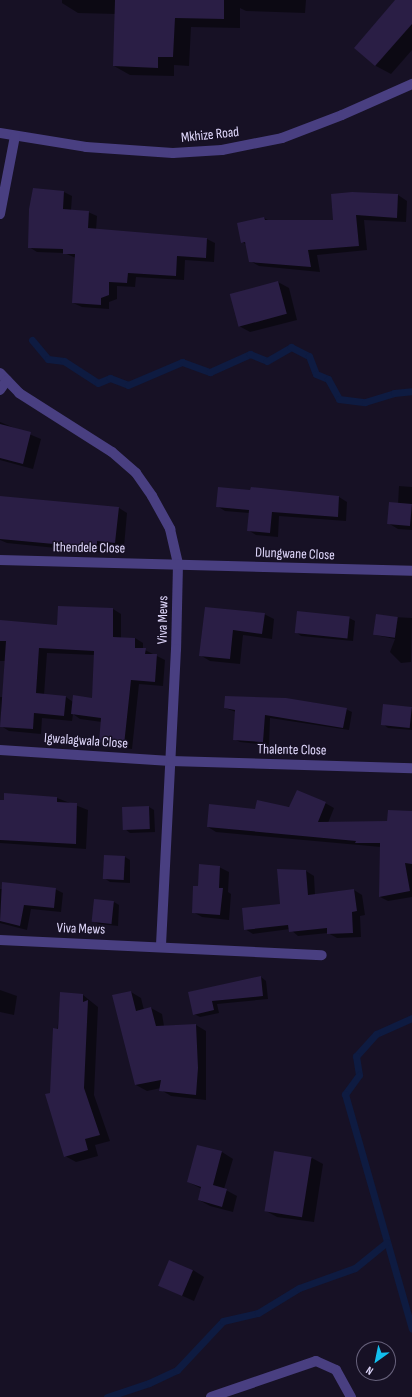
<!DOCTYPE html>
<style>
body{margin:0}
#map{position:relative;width:412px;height:1397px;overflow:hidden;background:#171125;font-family:"Sofia Sans Condensed",sans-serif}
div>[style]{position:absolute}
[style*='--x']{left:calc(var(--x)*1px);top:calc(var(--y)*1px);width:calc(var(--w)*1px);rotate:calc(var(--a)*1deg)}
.shadow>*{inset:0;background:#0007}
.stream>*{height:7px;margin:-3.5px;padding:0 3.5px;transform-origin:3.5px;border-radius:3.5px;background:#0e1b41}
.building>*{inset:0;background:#2a1e45;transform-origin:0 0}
.minor>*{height:10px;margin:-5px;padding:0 5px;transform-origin:5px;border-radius:5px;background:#493f81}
span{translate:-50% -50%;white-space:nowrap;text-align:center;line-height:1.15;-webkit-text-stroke:3px #171125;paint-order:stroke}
.street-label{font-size:14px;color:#e0d8fc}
.north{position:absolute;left:356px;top:1341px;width:40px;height:40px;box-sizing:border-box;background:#171125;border:1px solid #67617b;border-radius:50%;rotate:213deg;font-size:11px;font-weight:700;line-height:16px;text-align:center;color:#e0d8fc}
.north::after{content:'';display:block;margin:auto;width:14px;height:18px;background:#12bfee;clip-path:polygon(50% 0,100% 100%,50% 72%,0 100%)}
</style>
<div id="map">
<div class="shadow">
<i style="clip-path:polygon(62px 0,306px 0,305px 13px,246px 11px,240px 8px,240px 28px,191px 27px,189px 66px,174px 65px,174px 76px,130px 75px,114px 66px,116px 14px,78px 13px,62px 3px)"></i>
<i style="clip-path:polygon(397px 0,412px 0,412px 50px,391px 74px,376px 66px,355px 48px)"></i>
<i style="clip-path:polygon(64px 192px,72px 196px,71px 210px,88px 212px,97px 216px,96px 230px,207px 239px,215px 243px,214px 262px,185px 260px,184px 280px,136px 277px,135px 287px,117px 286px,117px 299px,109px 302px,109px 309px,82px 307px,73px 303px,76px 258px,64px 253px,37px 252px,29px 247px)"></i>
<i style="clip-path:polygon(398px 195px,407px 201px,406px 222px,364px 220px,367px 250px,317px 255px,320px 272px,259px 266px,250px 261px,247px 245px,242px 242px,264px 218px,270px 221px,334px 221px)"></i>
<i style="clip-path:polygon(278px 282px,289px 288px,297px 320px,250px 332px,239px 326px)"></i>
<i style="clip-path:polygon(0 422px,41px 439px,33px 469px,0 460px)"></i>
<i style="clip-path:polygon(399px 486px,412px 487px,412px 530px,398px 529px,388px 523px,398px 504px)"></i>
<i style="clip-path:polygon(252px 488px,339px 497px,347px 502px,346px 521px,279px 516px,278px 537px,256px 535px,248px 530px,249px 513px,225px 511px,217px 506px,251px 491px)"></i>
<i style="clip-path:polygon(119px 508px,127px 513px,124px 547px,106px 545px,105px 553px,7px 543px,0 540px,0 511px)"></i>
<i style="clip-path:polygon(206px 608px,264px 614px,274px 619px,272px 639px,243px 635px,240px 664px,210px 661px,200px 655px)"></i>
<i style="clip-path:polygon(evenodd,113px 609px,121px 614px,121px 638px,135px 638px,143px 643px,143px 649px,165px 660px,163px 686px,139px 684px,132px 749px,108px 746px,100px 741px,102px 722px,80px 719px,73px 714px,72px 721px,42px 718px,41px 734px,9px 731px,1px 726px,0 697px,3px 697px,5px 661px,0 661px,0 622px,58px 626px,113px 609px,47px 653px,95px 655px,93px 699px,73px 702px,66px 697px,44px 695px,47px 653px)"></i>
<i style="clip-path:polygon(376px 616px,412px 618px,411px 662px,401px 663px,390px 652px,395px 639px,375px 635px)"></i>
<i style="clip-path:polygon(349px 618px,355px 621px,353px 641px,301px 636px,296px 632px)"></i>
<i style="clip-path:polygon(225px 708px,346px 709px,352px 712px,349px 730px,270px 718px,269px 745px,240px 742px,234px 739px,236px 712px)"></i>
<i style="clip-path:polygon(412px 708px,412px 730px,388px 728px,383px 724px)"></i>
<i style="clip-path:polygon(5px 794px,57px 798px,88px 810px,86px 849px,0 843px,0 801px,5px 801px)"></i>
<i style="clip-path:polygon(325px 803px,334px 808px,328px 823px,388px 822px,412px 812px,412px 897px,388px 901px,380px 897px,381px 847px,216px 832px,208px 827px,256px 810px)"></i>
<i style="clip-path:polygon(149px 807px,154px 810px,155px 832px,130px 833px,125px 829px)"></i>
<i style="clip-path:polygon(125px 857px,130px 860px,130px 883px,110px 882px,104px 878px)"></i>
<i style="clip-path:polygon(219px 867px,229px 872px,228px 892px,231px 894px,229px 920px,202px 917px,193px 912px,199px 887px)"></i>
<i style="clip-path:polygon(306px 871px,314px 876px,315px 895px,354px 890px,362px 895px,365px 915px,360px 916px,361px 937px,337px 938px,328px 933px,298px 936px,290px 929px,253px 934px,245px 929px,281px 905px)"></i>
<i style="clip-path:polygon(0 889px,55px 889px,63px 893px,61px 912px,31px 909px,27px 930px,0 923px)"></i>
<i style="clip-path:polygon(114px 902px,119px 905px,118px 926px,99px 924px,93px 921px)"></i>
<i style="clip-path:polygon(261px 977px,266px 981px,268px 999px,217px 1004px,219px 1013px,200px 1017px,194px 1014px,189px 993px)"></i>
<i style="clip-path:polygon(0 990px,17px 996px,14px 1015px,0 1012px)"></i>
<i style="clip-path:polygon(131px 992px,141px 998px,144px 1010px,151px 1008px,162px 1014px,164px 1026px,196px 1025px,206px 1031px,206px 1100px,171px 1096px,161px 1090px,161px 1088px,147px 1091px,136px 1085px,113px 996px)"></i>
<i style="clip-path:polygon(61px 994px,83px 995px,98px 1007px,94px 1095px,110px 1141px,95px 1145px,98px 1156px,76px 1162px,65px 1156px,51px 1093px)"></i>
<i style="clip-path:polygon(222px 1152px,233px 1159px,224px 1189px,237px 1196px,233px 1212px,210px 1206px,199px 1200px,202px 1189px,188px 1182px)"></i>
<i style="clip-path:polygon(312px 1158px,323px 1164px,314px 1222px,277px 1217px,266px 1211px)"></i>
<i style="clip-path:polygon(193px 1270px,204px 1277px,194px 1301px,160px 1286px)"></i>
</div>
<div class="stream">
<i style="--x:32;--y:340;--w:25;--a:50"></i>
<i style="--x:48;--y:359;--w:16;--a:7"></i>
<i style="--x:64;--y:361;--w:40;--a:32.9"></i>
<i style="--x:98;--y:383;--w:13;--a:-23"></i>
<i style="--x:110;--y:378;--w:19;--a:21"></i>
<i style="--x:128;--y:385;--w:59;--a:-23.1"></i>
<i style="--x:182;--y:362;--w:30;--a:20"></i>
<i style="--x:210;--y:372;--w:44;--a:-24.2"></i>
<i style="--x:250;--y:354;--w:18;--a:22"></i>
<i style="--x:267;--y:361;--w:28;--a:-30"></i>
<i style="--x:291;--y:347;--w:20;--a:27"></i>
<i style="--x:309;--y:356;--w:19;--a:69"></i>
<i style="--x:316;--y:374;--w:13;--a:23"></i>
<i style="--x:328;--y:379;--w:23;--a:61"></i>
<i style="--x:339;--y:399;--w:26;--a:7"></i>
<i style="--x:365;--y:402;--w:30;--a:-17"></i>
<i style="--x:394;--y:393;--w:18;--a:-6"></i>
<i style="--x:412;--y:1018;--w:39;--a:156"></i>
<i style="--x:376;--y:1034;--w:30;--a:132"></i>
<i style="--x:356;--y:1056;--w:19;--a:81"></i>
<i style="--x:359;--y:1075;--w:24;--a:126"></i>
<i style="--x:345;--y:1094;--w:244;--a:74.1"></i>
<i style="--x:107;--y:1397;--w:44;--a:-18.4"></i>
<i style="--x:149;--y:1383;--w:31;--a:-25"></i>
<i style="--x:177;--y:1370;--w:67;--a:-46.8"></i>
<i style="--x:223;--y:1321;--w:36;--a:-13"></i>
<i style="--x:258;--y:1313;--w:48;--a:-31.4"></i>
<i style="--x:299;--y:1288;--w:59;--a:-19.7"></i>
<i style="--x:355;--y:1268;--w:41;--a:-39.1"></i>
</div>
<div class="building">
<i style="clip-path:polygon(115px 0,224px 0,224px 19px,175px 18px,173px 57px,158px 57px,158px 68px,113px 66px)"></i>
<i style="clip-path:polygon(395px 0,412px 0,412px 24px,375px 66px,354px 48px)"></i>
<i style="clip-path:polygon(33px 188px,64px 191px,63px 209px,89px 211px,88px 228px,207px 238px,206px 258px,177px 256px,176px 276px,128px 273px,127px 283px,109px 282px,109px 295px,101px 298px,101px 305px,72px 303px,75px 254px,63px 254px,63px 249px,28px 248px,29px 209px)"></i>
<i style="clip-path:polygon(352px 192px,398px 194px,397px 218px,356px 215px,359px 246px,308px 250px,311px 267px,249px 262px,245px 242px,241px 243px,237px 223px,264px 217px,265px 220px,333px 220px,331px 194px)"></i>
<i style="left:278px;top:281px;width:34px;height:50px;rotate:75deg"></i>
<i style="clip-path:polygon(0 424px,31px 432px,23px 464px,0 458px)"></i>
<i style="clip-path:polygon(218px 487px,250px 490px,251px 487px,339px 496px,338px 517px,272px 512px,270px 533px,247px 531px,249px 510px,216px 507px)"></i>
<i style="clip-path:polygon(0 496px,119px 507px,115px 543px,97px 541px,97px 548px,0 539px)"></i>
<i style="left:389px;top:502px;width:23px;height:22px;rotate:5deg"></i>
<i style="clip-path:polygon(58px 606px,113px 608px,113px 637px,135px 638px,135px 648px,146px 648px,145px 654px,157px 654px,155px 682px,131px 680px,124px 745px,99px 742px,101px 718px,71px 714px,73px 695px,92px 698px,94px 651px,39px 648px,36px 693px,66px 696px,64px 716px,34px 713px,33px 729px,0 727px,6px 641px,0 641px,0 620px,57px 625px)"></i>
<i style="clip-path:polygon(205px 607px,265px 613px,262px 634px,233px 630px,230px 659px,199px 656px)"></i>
<i style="left:297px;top:611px;width:53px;height:22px;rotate:6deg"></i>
<i style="left:376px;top:614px;width:22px;height:21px;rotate:8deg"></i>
<i style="clip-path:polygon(225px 696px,286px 698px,347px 708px,343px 728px,265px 715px,263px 742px,233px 740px,235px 710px,224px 708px)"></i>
<i style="left:383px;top:704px;width:29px;height:21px;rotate:6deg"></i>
<i style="clip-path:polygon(297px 790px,326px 802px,318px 822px,387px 821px,388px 810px,412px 811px,412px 864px,405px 863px,410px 891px,379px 897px,380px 843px,355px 843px,356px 841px,207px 827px,209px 804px,255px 809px,257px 800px,289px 807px)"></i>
<i style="clip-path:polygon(4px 793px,57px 797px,57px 802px,77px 803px,76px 844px,0 840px,0 800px,4px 800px)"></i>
<i style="left:149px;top:806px;width:23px;height:27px;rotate:88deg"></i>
<i style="left:104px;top:855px;width:21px;height:24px;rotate:3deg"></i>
<i style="clip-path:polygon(199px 864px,220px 866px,219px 888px,223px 888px,220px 915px,192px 913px,193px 886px,198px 886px)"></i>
<i style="clip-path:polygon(277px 869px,306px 870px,308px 895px,354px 889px,357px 911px,352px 912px,353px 933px,327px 934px,327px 928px,289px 932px,288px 925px,244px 930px,242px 908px,280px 904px)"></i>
<i style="clip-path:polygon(2px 882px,56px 888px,54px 908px,24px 905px,20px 926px,0 921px)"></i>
<i style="left:94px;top:899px;width:20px;height:23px;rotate:6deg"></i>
<i style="clip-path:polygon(261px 976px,263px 996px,212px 1001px,214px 1010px,193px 1015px,188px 992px)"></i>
<i style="clip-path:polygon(131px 991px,136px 1011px,151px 1007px,156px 1026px,196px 1024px,198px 1068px,196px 1095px,159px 1091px,161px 1080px,135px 1085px,112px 995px)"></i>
<i style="clip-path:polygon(60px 992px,83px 994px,83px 1002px,88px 1000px,84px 1088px,100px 1135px,85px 1139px,88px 1150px,64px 1157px,45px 1094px,50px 1093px,53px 1028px,58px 1029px)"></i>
<i style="clip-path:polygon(197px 1145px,222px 1151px,213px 1185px,227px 1189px,222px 1207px,198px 1200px,201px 1187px,187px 1182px)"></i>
<i style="left:274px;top:1151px;width:38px;height:61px;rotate:9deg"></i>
<i style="left:169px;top:1260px;width:26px;height:28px;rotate:23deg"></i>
</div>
<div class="minor">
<i style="--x:0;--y:133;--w:87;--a:9.2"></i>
<i style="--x:86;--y:147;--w:87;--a:3.9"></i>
<i style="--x:173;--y:153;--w:49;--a:-3.5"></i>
<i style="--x:222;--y:150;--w:61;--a:-11.3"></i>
<i style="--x:282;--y:138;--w:64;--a:-21"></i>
<i style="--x:342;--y:115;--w:77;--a:-23.9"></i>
<i style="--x:0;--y:214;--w:79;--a:-79.1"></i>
<i style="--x:0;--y:373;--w:28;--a:46"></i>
<i style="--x:19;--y:393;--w:110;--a:32.4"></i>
<i style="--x:112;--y:452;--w:32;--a:41"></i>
<i style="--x:136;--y:473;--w:28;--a:55"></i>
<i style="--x:152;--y:496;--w:38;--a:61"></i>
<i style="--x:170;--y:529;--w:36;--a:77"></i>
<i style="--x:178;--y:564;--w:85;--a:91.3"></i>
<i style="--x:176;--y:649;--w:298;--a:92.9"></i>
<i style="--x:0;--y:390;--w:12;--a:-55"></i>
<i style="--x:0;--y:560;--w:412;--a:1.5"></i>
<i style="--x:0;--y:750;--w:171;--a:3.7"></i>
<i style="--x:171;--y:761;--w:241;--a:1.7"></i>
<i style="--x:0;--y:940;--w:322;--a:2.7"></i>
<i style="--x:211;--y:1397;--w:111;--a:-18.9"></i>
<i style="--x:316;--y:1361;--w:22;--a:24"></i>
<i style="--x:336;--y:1370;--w:31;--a:61"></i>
</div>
<div class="street-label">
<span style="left:210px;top:135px;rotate:-6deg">Mkhize Road</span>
<span style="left:89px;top:548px;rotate:1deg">Ithendele Close</span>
<span style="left:295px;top:554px;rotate:2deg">Dlungwane Close</span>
<span style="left:163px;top:620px;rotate:-89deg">Viva Mews</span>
<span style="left:86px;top:741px;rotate:4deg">Igwalagwala Close</span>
<span style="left:292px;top:750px;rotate:1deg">Thalente Close</span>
<span style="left:81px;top:929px;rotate:2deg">Viva Mews</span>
</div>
<div class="north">N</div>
</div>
